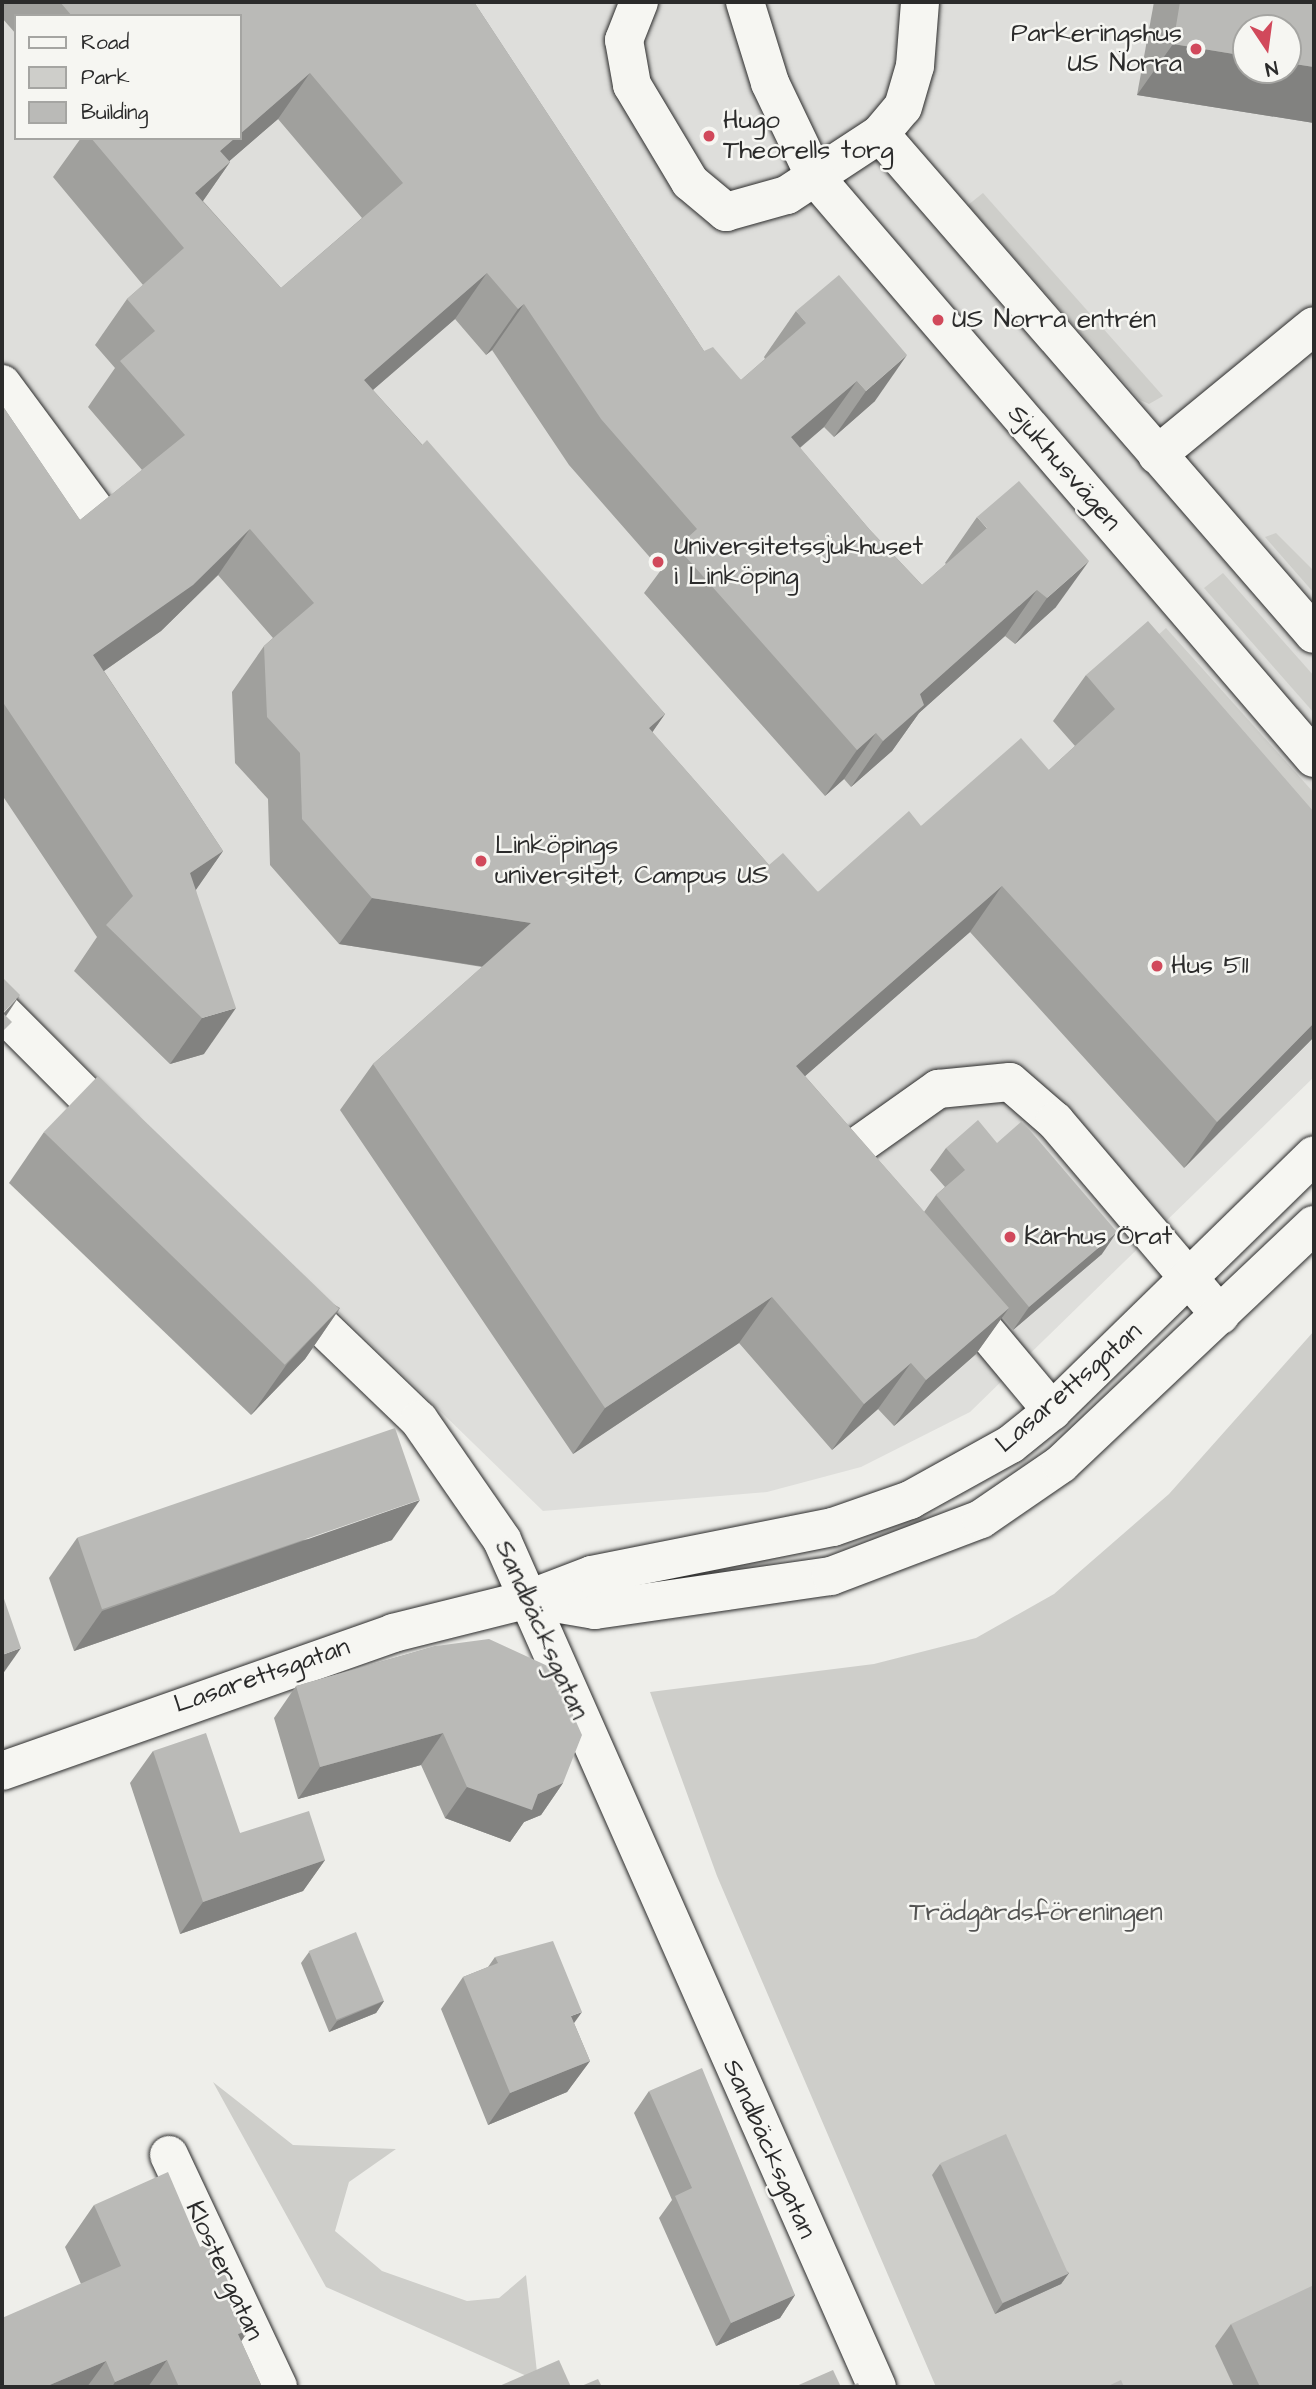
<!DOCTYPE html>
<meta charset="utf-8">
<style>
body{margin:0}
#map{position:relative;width:1316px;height:2389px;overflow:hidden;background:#eeeeea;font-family:"Architects Daughter",sans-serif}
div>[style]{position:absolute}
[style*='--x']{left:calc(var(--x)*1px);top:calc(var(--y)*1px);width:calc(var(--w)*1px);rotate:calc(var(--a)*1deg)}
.built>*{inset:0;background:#dededb}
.green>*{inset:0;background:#cececa}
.roads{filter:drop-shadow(0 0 2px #2b2b2b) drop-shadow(0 0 2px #2b2b2b)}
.minor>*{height:38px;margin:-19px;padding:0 19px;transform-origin:19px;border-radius:19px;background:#f6f6f2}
.secondary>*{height:38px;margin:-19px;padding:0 19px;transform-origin:19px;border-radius:19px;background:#f6f6f2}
.wall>*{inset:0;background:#a0a09d}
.shaded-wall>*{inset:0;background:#828280}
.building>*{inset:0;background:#babab7;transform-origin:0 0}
.dots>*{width:19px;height:19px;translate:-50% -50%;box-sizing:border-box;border:4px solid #f6f6f2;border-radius:50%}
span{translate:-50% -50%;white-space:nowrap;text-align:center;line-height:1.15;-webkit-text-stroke:5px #f6f6f2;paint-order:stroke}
.poi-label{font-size:26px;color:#2b2b2b}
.right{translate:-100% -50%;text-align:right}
.left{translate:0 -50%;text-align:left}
.street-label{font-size:26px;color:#2b2b2b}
.park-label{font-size:26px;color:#545453}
.frame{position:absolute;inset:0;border:4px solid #2b2b2b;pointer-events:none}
.legend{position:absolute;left:14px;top:14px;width:228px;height:126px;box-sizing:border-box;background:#f6f6f2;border:2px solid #a5a5a2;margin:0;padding:9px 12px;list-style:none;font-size:21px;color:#2b2b2b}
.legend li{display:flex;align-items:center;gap:14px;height:35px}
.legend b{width:35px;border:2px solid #a5a5a2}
.north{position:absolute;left:1232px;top:14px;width:70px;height:70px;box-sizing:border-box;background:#f6f6f2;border:2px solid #a5a5a2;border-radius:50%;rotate:167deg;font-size:19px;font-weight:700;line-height:28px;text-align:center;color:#2b2b2b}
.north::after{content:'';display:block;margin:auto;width:24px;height:32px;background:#d1495b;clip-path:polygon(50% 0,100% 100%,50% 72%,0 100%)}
</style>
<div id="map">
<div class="built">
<i style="clip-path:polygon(evenodd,2px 2px,1314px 2px,1314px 1077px,970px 1412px,861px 1467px,767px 1492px,543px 1511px,2px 985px,2px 2px,16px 16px,240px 16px,240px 138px,16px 138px,16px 16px,2px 2px,1246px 28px,1288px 28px,1288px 70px,1246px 70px,1246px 28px)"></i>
</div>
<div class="green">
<i style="clip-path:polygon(983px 193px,1163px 396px,1149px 404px,1140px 400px,968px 205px)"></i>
<i style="clip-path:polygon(1276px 533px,1314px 571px,1314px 593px,1265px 537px)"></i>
<i style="clip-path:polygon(1223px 573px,1314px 676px,1314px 713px,1204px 588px)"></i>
<i style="clip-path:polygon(1166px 628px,1314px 793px,1314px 835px,1157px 636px)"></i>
<i style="clip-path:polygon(1314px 1331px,1314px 2387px,936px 2387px,717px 1876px,650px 1692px,874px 1664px,976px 1638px,1054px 1594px,1169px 1494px)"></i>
<i style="clip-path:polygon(213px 2082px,293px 2145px,396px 2149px,349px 2182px,335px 2231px,382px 2271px,467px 2301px,499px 2298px,526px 2275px,538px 2381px,326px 2287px)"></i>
</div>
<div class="roads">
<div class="minor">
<i style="--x:639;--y:2;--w:41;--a:111.5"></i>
<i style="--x:624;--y:40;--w:46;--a:79.9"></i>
<i style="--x:632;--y:85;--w:113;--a:59.1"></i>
<i style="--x:690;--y:182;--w:47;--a:39.8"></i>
<i style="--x:726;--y:212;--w:63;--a:-15.6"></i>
<i style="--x:787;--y:195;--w:111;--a:-33.3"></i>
<i style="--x:880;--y:134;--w:35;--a:-50"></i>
<i style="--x:903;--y:107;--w:43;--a:-73.7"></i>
<i style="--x:915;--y:66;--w:64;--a:-85.5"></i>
<i style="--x:745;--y:2;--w:85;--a:72.8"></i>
<i style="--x:770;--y:83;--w:104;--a:64.4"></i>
<i style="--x:815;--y:177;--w:766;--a:49.34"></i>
<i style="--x:880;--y:134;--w:662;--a:49.04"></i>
<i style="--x:2;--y:384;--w:153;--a:53.5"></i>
<i style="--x:1157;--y:455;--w:203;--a:-39.4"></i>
<i style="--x:2;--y:1012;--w:165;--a:45"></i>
<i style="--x:858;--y:1177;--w:26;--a:-129"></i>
<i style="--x:842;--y:1157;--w:118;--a:-35.3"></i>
<i style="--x:938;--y:1089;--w:72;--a:-5.6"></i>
<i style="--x:1010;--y:1082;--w:60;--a:40.9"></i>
<i style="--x:1055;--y:1121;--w:255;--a:49.6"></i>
<i style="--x:287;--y:1293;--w:183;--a:43.9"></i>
<i style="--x:419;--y:1420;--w:146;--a:55.3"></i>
<i style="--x:502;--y:1540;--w:926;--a:66.12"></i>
<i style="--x:956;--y:1296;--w:150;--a:50.1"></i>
<i style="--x:169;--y:2155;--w:256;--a:64.8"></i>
</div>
<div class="secondary">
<i style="--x:531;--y:1599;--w:65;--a:9.8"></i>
<i style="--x:595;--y:1610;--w:238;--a:-8.2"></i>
<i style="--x:831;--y:1576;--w:160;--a:-20.8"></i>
<i style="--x:981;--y:1519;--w:97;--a:-34.5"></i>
<i style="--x:1061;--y:1464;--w:348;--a:-43.4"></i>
<i style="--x:2;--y:1771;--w:415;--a:-19.4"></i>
<i style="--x:393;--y:1633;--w:140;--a:-14"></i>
<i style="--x:529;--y:1599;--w:67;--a:-20.9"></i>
<i style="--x:592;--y:1575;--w:246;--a:-11.3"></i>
<i style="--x:833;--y:1527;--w:82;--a:-19.3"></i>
<i style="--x:910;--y:1500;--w:115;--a:-29"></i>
<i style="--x:1011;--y:1444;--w:53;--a:-38.8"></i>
<i style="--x:1052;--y:1411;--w:366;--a:-44.3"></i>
</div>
</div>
<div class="wall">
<i style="clip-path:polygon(evenodd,2px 2px,474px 2px,704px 351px,741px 380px,765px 359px,764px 357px,796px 311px,875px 401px,834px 437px,824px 427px,800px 448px,870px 530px,922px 585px,946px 564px,945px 563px,977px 517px,1056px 607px,1015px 644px,1005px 636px,919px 713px,892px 751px,851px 787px,844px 779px,825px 796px,644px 593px,661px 570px,569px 465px,492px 350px,486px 355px,455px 319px,373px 390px,665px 714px,652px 732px,769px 865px,818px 892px,921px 826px,1049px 770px,1075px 746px,1053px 721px,1086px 675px,1314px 812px,1314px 1037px,1184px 1168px,970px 932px,805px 1076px,924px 1212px,936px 1195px,945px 1187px,930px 1170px,946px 1148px,997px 1143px,1102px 1254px,1013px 1330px,1002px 1317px,976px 1354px,894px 1426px,878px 1409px,832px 1450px,739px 1343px,573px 1454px,340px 1110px,373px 1064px,482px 967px,339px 944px,270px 865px,268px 799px,235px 763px,232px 692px,264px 646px,273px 638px,218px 575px,161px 631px,104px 671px,223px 851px,196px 889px,204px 1054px,170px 1064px,74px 971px,97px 937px,2px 795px,2px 405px,80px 520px,142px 470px,88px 407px,115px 368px,95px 345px,127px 299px,143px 285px,53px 177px,81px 138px,240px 138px,240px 16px,16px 16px,16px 34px,2px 18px,2px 2px,278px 119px,362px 218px,281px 288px,203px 201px,230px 162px,229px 161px,278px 119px)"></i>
<i style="clip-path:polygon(1154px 2px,1314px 2px,1314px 123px,1137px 95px)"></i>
<i style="clip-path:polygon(44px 1132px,340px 1308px,305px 1359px,251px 1415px,9px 1183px)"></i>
<i style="clip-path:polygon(77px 1538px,392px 1540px,74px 1651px,49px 1578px)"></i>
<i style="clip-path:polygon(436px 1646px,563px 1783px,541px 1815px,524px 1822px,510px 1842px,445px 1818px,421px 1765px,298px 1799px,274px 1718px,296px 1686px)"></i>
<i style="clip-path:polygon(153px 1751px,240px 1833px,325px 1860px,303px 1891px,180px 1934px,130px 1783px)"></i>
<i style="clip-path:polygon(309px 1952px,384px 2001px,376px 2013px,329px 2032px,301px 1963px)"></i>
<i style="clip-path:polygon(495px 1957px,574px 2023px,590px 2061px,567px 2092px,488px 2125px,441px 2009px,463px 1977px,488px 1967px)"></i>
<i style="clip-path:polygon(649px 2091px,795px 2295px,780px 2318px,716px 2346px,659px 2218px,672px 2200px,634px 2113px)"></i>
<i style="clip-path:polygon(940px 2164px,1069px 2273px,1061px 2284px,995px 2314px,932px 2175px)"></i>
<i style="clip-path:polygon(94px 2205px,200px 2247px,249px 2330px,241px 2341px,262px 2387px,2px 2387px,81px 2284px,65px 2247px)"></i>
<i style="clip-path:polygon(1231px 2324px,1314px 2387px,1234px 2387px,1215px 2346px)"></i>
</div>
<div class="shaded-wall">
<i style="clip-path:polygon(1173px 44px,1246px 56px,1246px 70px,1288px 70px,1288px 63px,1314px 67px,1314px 123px,1137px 95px)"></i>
<i style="clip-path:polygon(310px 73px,278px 119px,188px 197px,220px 151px,235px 138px,240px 138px,240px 134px)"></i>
<i style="clip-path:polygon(230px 162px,198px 208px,195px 193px)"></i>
<i style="clip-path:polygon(487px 273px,455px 319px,331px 426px,364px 380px)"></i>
<i style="clip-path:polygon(524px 304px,492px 350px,486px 355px,518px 309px)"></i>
<i style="clip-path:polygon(907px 355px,875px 401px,834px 437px,866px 391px)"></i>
<i style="clip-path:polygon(857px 381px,824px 427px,758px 483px,791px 437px)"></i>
<i style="clip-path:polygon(250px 529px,218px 575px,161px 631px,61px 701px,93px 655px)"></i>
<i style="clip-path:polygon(1089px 561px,1056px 607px,1015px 644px,1047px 598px)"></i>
<i style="clip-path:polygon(1037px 590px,1005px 636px,919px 713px,892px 751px,851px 787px,883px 741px,920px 694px)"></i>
<i style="clip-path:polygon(665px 714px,633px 760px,649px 728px)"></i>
<i style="clip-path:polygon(876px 733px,844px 779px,825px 796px,857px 750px)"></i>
<i style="clip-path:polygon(223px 851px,191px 897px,190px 873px)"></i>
<i style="clip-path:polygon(1002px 886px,970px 932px,764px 1112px,796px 1066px)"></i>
<i style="clip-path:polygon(372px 898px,531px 923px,499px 969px,339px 944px)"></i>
<i style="clip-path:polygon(20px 995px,2px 1022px,2px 1015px)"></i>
<i style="clip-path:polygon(236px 1008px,204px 1054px,170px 1064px,202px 1018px)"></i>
<i style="clip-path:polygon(1314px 1023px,1314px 1037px,1184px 1168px,1217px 1122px)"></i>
<i style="clip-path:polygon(1117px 1232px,1102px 1254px,1013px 1330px,1029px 1307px)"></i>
<i style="clip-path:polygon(772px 1297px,739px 1343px,573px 1454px,605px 1408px)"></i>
<i style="clip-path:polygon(340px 1308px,305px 1359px,251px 1415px,287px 1364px)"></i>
<i style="clip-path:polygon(1009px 1308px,976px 1354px,894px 1426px,926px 1380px)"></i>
<i style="clip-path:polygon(911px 1363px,878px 1409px,832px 1450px,864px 1404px)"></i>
<i style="clip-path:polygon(420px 1500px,392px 1540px,74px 1651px,102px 1611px)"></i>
<i style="clip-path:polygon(21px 1648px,2px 1675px,2px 1655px)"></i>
<i style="clip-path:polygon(443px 1733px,421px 1765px,298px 1799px,320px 1767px)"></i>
<i style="clip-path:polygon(563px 1783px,541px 1815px,524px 1822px,510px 1842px,445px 1818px,467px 1787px,538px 1794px)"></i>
<i style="clip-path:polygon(325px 1860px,303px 1891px,180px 1934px,203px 1902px)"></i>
<i style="clip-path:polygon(384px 2001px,376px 2013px,329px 2032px,337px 2021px)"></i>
<i style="clip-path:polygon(582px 2012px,559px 2044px,571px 2016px)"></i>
<i style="clip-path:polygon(590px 2061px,567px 2092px,488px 2125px,510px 2093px)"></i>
<i style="clip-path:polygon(1069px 2273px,1061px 2284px,995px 2314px,1003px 2303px)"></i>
<i style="clip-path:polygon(795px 2295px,780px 2318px,716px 2346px,731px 2323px)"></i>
<i style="clip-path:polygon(249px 2330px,220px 2372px,238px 2334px)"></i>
<i style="clip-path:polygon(167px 2360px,148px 2387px,112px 2387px,115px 2382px)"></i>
<i style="clip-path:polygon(106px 2361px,87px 2387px,45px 2387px)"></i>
</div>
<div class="building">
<i style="clip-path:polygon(60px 2px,474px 2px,704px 351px,713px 347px,741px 380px,806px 323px,796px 311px,839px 275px,907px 355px,866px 391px,857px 381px,791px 437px,870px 530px,922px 585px,987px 528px,977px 517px,1019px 481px,1089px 561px,1047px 598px,1037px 590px,920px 694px,924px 705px,883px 741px,876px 733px,857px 750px,677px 547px,697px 529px,601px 419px,524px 304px,518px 309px,487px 273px,364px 380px,422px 445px,427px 440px,665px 714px,649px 728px,769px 865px,783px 853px,818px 892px,909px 811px,921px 826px,1021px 738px,1049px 770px,1115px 709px,1086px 675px,1148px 621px,1314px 812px,1314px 1023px,1217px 1122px,1002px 886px,796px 1066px,1009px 1308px,926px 1380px,911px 1363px,864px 1404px,772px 1297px,605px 1408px,373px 1064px,531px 923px,372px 898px,302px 819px,300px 753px,267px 717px,264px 646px,314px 603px,250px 529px,193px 585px,93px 655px,223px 851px,190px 873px,236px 1008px,202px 1018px,106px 925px,133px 896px,2px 701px,2px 405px,80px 520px,185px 435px,120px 361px,155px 331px,127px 299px,184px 248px,91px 138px,235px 138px,220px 151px,230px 162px,195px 193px,281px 288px,403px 183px,310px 73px,240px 134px,240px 16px,72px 16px)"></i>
<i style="clip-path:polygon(1180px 2px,1314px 2px,1314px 67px,1288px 63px,1288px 28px,1246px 28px,1246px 56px,1173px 44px)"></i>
<i style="clip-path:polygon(2px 977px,20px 995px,3px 1013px,12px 1022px,2px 1032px)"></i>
<i style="left:98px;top:1076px;width:335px;height:78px;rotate:44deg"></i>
<i style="clip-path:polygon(978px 1120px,997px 1143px,1022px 1121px,1117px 1232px,1029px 1307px,936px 1195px,965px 1170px,946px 1148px)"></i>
<i style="left:395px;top:1428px;width:76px;height:336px;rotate:71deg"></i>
<i style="clip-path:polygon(2px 1593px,21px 1648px,2px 1655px)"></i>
<i style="clip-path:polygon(489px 1639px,552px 1668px,582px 1735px,563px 1783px,538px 1794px,532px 1810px,467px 1787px,443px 1733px,320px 1767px,296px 1686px,436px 1646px)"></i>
<i style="clip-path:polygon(206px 1733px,240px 1833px,309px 1811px,325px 1860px,203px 1902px,153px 1751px)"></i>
<i style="left:356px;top:1932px;width:74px;height:51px;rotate:68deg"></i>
<i style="clip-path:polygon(553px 1941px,582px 2012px,571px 2016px,590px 2061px,510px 2093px,463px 1977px,498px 1963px,495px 1957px)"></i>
<i style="clip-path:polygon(702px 2068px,795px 2295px,731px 2323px,675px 2196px,692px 2188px,649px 2091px)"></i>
<i style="left:1006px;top:2134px;width:153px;height:72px;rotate:66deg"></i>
<i style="clip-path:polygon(168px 2172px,200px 2247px,211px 2242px,249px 2330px,238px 2334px,262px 2387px,179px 2387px,167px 2360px,115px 2382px,106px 2361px,45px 2387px,2px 2387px,2px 2318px,121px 2266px,94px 2205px)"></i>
<i style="clip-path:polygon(1314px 2285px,1314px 2387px,1260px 2387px,1231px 2324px)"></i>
<i style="clip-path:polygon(559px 2360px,571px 2387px,497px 2387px)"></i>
<i style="clip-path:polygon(833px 2370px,841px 2387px,794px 2387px)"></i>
<i style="clip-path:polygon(598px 2379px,602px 2387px,579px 2387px)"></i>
<i style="clip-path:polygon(1121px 2380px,1124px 2387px,1106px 2387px)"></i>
<i style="clip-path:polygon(858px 2383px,860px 2387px,848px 2387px)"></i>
</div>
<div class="dots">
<i style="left:1196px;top:49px;background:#d1495b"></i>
<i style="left:709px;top:136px;background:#d1495b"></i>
<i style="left:938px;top:320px;background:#d1495b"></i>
<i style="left:658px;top:562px;background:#d1495b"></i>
<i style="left:481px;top:861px;background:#d1495b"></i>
<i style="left:1157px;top:966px;background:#d1495b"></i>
<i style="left:1010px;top:1237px;background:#d1495b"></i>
</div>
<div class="poi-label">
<span class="right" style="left:1182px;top:49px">Parkeringshus<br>US Norra</span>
<span class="left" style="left:723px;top:136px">Hugo<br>Theorells torg</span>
<span class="left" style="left:952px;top:320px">US Norra entrén</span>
<span class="left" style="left:674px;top:562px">Universitetssjukhuset<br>i Linköping</span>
<span class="left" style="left:495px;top:861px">Linköpings<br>universitet, Campus US</span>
<span class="left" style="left:1171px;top:966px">Hus 511</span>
<span class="left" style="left:1024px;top:1237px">Kårhus Örat</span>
</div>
<div class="street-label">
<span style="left:1064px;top:468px;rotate:49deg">Sjukhusvägen</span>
<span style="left:1069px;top:1388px;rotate:-41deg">Lasarettsgatan</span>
<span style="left:541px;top:1630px;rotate:66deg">Sandbäcksgatan</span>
<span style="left:262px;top:1676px;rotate:-19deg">Lasarettsgatan</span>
<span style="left:769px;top:2149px;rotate:66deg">Sandbäcksgatan</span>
<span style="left:224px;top:2271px;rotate:65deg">Klostergatan</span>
</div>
<div class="park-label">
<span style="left:1036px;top:1913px">Trädgårdsföreningen</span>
</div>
<div class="frame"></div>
<ul class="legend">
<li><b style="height:9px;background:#f6f6f2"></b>Road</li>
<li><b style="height:19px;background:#cececa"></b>Park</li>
<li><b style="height:19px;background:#babab7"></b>Building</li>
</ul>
<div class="north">N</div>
</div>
